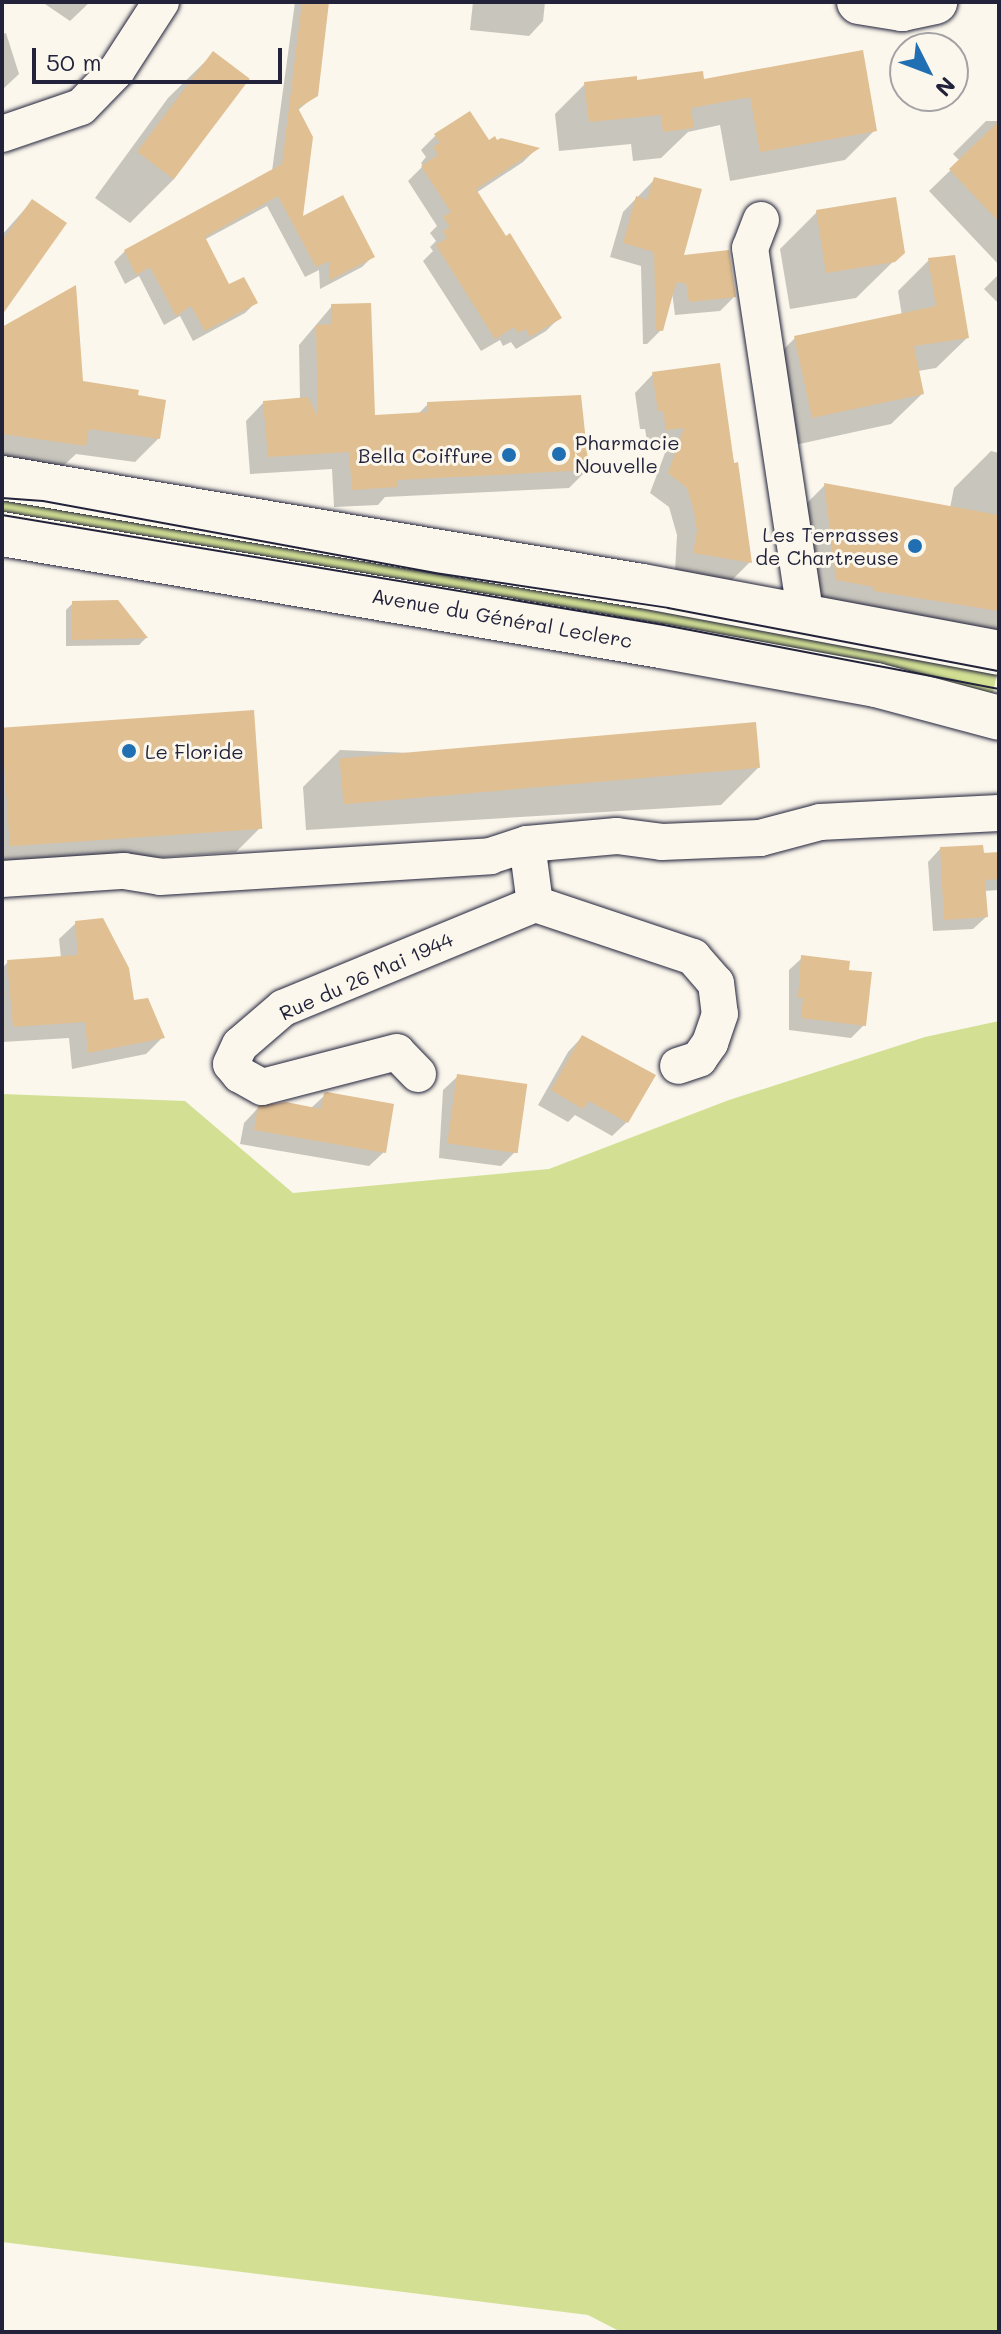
<!DOCTYPE html>
<meta charset="utf-8">
<style>
body{margin:0}
#map{position:relative;width:1001px;height:2334px;overflow:hidden;background:#fbf7ec;font-family:Mali,sans-serif}
div>[style]{position:absolute}
[style*='--x']{left:calc(var(--x)*1px);top:calc(var(--y)*1px);width:calc(var(--w)*1px);rotate:calc(var(--a)*1deg)}
.green>*{inset:0;background:#d3e094;transform-origin:0 0}
.shadow>*{inset:0;background:#0003}
.building>*{inset:0;background:#e0bf92;transform-origin:0 0}
.roads{filter:drop-shadow(0 0 2px #22223b) drop-shadow(0 0 2px #22223b)}
.street>*{height:36px;margin:-18px;padding:0 18px;transform-origin:18px;border-radius:18px;background:#fbf7ec}
.secondary>*{height:44px;margin:-22px;padding:0 22px;transform-origin:22px;border-radius:22px;background:#fbf7ec}
.tram>*{height:2px;margin:-1px;padding:0 1px;transform-origin:1px;border-radius:1px;background:#22223b}
.dots>*{width:22px;height:22px;translate:-50% -50%;box-sizing:border-box;border:4px solid #fbf7ec;border-radius:50%}
span{translate:-50% -50%;white-space:nowrap;text-align:center;line-height:1.15;-webkit-text-stroke:6px #fbf7ec;paint-order:stroke}
.poi-label{font-size:20px;color:#22223b}
.left{translate:0 -50%;text-align:left}
.right{translate:-100% -50%;text-align:right}
.street-label{font-size:20px;color:#22223b}
.frame{position:absolute;inset:0;border:4px solid #22223b;pointer-events:none}
.north{position:absolute;left:889px;top:32px;width:80px;height:80px;box-sizing:border-box;background:#fbf7ec;border:2px solid #a4a2a5;border-radius:50%;rotate:132deg;font-size:22px;font-weight:700;line-height:32px;text-align:center;color:#22223b}
.north::after{content:'';display:block;margin:auto;width:28px;height:36px;background:#1f6fb2;clip-path:polygon(50% 0,100% 100%,50% 72%,0 100%)}
.scale{position:absolute;left:32px;top:48px;width:250px;height:36px;box-sizing:border-box;border:4px solid #22223b;border-top:0;padding-left:10px;font-size:24px;line-height:28px;white-space:nowrap;color:#22223b;-webkit-text-stroke:6px #fbf7ec;paint-order:stroke}
</style>
<div id="map">
<div class="green">
<i style="left:2px;top:487px;width:1012px;height:37px;rotate:10deg"></i>
<i style="clip-path:polygon(999px 1021px,999px 2332px,621px 2332px,588px 2315px,2px 2242px,2px 1094px,185px 1101px,293px 1193px,549px 1169px,729px 1100px,925px 1037px)"></i>
</div>
<div class="shadow">
<i style="clip-path:polygon(42px 2px,90px 2px,70px 21px)"></i>
<i style="clip-path:polygon(295px 2px,327px 2px,316px 95px,297px 111px,301px 220px,373px 256px,362px 267px,320px 289px,319px 270px,305px 277px,267px 206px,204px 240px,228px 286px,256px 302px,245px 313px,193px 341px,180px 316px,164px 325px,139px 276px,125px 284px,114px 262px,125px 251px,272px 171px)"></i>
<i style="clip-path:polygon(473px 2px,545px 2px,543px 21px,529px 36px,470px 30px)"></i>
<i style="clip-path:polygon(6px 33px,19px 74px,2px 90px,2px 34px)"></i>
<i style="clip-path:polygon(213px 54px,174px 179px,130px 223px,95px 198px,168px 98px)"></i>
<i style="clip-path:polygon(702px 81px,875px 130px,845px 160px,730px 181px,720px 125px,688px 132px,661px 158px,633px 161px,631px 144px,559px 151px,555px 114px,585px 84px)"></i>
<i style="clip-path:polygon(986px 121px,999px 121px,999px 265px,929px 191px,960px 161px,953px 154px)"></i>
<i style="clip-path:polygon(435px 136px,536px 149px,523px 162px,476px 193px,560px 317px,546px 331px,516px 349px,511px 342px,503px 346px,500px 340px,481px 351px,423px 261px,433px 251px,430px 247px,436px 241px,430px 233px,437px 226px,408px 181px,423px 166px,421px 163px,426px 157px,421px 150px)"></i>
<i style="clip-path:polygon(655px 179px,681px 257px,734px 297px,720px 311px,675px 315px,672px 292px,661px 330px,647px 344px,643px 344px,641px 266px,610px 257px,623px 212px)"></i>
<i style="clip-path:polygon(32px 201px,2px 311px,2px 235px)"></i>
<i style="clip-path:polygon(817px 212px,903px 252px,856px 298px,790px 309px,780px 249px)"></i>
<i style="clip-path:polygon(929px 260px,967px 338px,936px 368px,918px 371px,922px 394px,891px 424px,781px 448px,764px 369px,795px 338px,902px 316px,898px 291px)"></i>
<i style="clip-path:polygon(999px 274px,999px 304px,984px 289px)"></i>
<i style="clip-path:polygon(332px 306px,373px 417px,417px 415px,428px 404px,587px 470px,569px 488px,385px 497px,378px 505px,334px 507px,332px 469px,250px 474px,246px 421px,264px 402px,300px 400px,299px 345px)"></i>
<i style="clip-path:polygon(2px 329px,81px 382px,136px 397px,159px 438px,135px 462px,76px 454px,60px 469px,2px 460px)"></i>
<i style="clip-path:polygon(718px 365px,750px 562px,732px 580px,675px 571px,677px 535px,669px 507px,650px 493px,668px 445px,648px 447px,645px 429px,640px 429px,635px 393px,653px 374px)"></i>
<i style="clip-path:polygon(991px 451px,999px 453px,999px 654px,799px 616px,788px 522px,825px 485px,950px 508px,954px 488px)"></i>
<i style="clip-path:polygon(117px 602px,146px 638px,139px 645px,66px 646px,66px 610px,73px 603px)"></i>
<i style="clip-path:polygon(2px 728px,260px 828px,236px 852px,2px 869px)"></i>
<i style="clip-path:polygon(340px 750px,758px 768px,721px 805px,306px 830px,303px 787px)"></i>
<i style="clip-path:polygon(940px 849px,999px 854px,999px 890px,984px 891px,986px 917px,973px 929px,933px 931px,928px 862px)"></i>
<i style="clip-path:polygon(76px 923px,162px 1038px,146px 1054px,72px 1069px,69px 1038px,2px 1042px,2px 968px,8px 962px,61px 958px,59px 939px)"></i>
<i style="clip-path:polygon(802px 958px,847px 972px,864px 1025px,851px 1038px,789px 1030px,789px 970px)"></i>
<i style="clip-path:polygon(582px 1037px,627px 1122px,612px 1136px,575px 1115px,568px 1122px,538px 1105px,568px 1052px)"></i>
<i style="clip-path:polygon(458px 1076px,515px 1152px,501px 1166px,439px 1158px,443px 1090px)"></i>
<i style="clip-path:polygon(325px 1095px,384px 1152px,369px 1166px,240px 1144px,244px 1123px,258px 1108px,310px 1109px)"></i>
</div>
<div class="building">
<i style="clip-path:polygon(302px 2px,329px 2px,318px 96px,298px 108px,313px 137px,303px 216px,343px 195px,375px 257px,330px 280px,329px 261px,316px 267px,278px 196px,205px 237px,229px 284px,244px 277px,258px 303px,205px 331px,191px 306px,176px 316px,150px 267px,136px 275px,124px 250px,282px 164px)"></i>
<i style="clip-path:polygon(863px 50px,877px 131px,760px 152px,750px 97px,691px 108px,694px 128px,663px 132px,661px 115px,589px 122px,584px 82px,637px 76px,637px 80px,703px 71px,704px 79px)"></i>
<i style="left:213px;top:51px;width:46px;height:126px;rotate:37deg"></i>
<i style="clip-path:polygon(470px 111px,489px 140px,495px 136px,497px 140px,501px 138px,540px 148px,476px 189px,506px 236px,510px 233px,562px 318px,530px 337px,526px 329px,518px 333px,514px 327px,495px 339px,436px 245px,447px 238px,443px 231px,450px 227px,443px 217px,451px 212px,421px 166px,438px 155px,433px 147px,440px 143px,434px 134px)"></i>
<i style="clip-path:polygon(999px 121px,999px 222px,949px 169px)"></i>
<i style="clip-path:polygon(654px 177px,702px 189px,684px 255px,729px 250px,736px 297px,689px 302px,686px 283px,676px 283px,663px 331px,656px 330px,654px 252px,623px 243px,636px 196px,647px 200px)"></i>
<i style="clip-path:polygon(896px 197px,905px 253px,895px 262px,826px 273px,816px 210px)"></i>
<i style="clip-path:polygon(32px 199px,67px 223px,2px 315px,2px 241px)"></i>
<i style="clip-path:polygon(955px 255px,969px 338px,914px 346px,924px 394px,812px 418px,794px 336px,936px 306px,928px 258px)"></i>
<i style="clip-path:polygon(76px 285px,83px 381px,139px 390px,138px 395px,166px 400px,160px 439px,89px 429px,86px 446px,2px 434px,2px 327px)"></i>
<i style="clip-path:polygon(371px 303px,375px 415px,428px 412px,427px 402px,581px 395px,589px 470px,398px 480px,398px 487px,352px 490px,349px 452px,268px 457px,263px 401px,308px 397px,318px 417px,316px 325px,332px 324px,331px 304px)"></i>
<i style="clip-path:polygon(720px 363px,734px 463px,738px 462px,752px 563px,693px 553px,697px 531px,694px 511px,687px 488px,668px 473px,684px 428px,666px 430px,663px 411px,658px 411px,652px 372px)"></i>
<i style="clip-path:polygon(824px 483px,999px 515px,999px 611px,874px 591px,874px 587px,836px 580px)"></i>
<i style="clip-path:polygon(118px 600px,148px 638px,72px 640px,72px 601px)"></i>
<i style="left:254px;top:710px;width:119px;height:253px;rotate:86deg"></i>
<i style="left:756px;top:722px;width:46px;height:418px;rotate:85deg"></i>
<i style="clip-path:polygon(983px 845px,984px 853px,999px 852px,999px 879px,985px 880px,988px 917px,944px 920px,940px 847px)"></i>
<i style="clip-path:polygon(103px 918px,129px 968px,134px 1000px,148px 998px,165px 1038px,88px 1053px,85px 1022px,13px 1027px,7px 960px,78px 955px,75px 921px)"></i>
<i style="clip-path:polygon(801px 955px,850px 961px,849px 970px,872px 972px,866px 1026px,801px 1018px,803px 998px,798px 998px)"></i>
<i style="clip-path:polygon(582px 1035px,656px 1075px,628px 1123px,589px 1101px,583px 1109px,551px 1090px)"></i>
<i style="left:457px;top:1074px;width:71px;height:70px;rotate:8deg"></i>
<i style="clip-path:polygon(327px 1092px,394px 1104px,386px 1153px,254px 1130px,258px 1106px,286px 1102px,321px 1109px,324px 1093px)"></i>
</div>
<div class="roads">
<div class="street">
<i style="--x:2;--y:134;--w:83;--a:-18.9"></i>
<i style="--x:81;--y:107;--w:52;--a:-45.8"></i>
<i style="--x:117;--y:70;--w:81;--a:-57.1"></i>
<i style="--x:761;--y:220;--w:30;--a:111"></i>
<i style="--x:750;--y:248;--w:373;--a:81.4"></i>
<i style="--x:527;--y:844;--w:61;--a:82.4"></i>
<i style="--x:535;--y:904;--w:167;--a:18.5"></i>
<i style="--x:693;--y:957;--w:35;--a:49"></i>
<i style="--x:716;--y:983;--w:31;--a:83"></i>
<i style="--x:720;--y:1014;--w:31;--a:109"></i>
<i style="--x:710;--y:1043;--w:19;--a:125"></i>
<i style="--x:699;--y:1059;--w:22;--a:162"></i>
<i style="--x:2;--y:879;--w:122;--a:-3.8"></i>
<i style="--x:124;--y:871;--w:36;--a:9"></i>
<i style="--x:160;--y:877;--w:331;--a:-3.6"></i>
<i style="--x:490;--y:856;--w:39;--a:-18"></i>
<i style="--x:527;--y:844;--w:90;--a:-5.1"></i>
<i style="--x:617;--y:836;--w:45;--a:7.6"></i>
<i style="--x:662;--y:842;--w:98;--a:-2.3"></i>
<i style="--x:760;--y:838;--w:62;--a:-14.9"></i>
<i style="--x:820;--y:822;--w:179;--a:-2.9"></i>
<i style="--x:418;--y:1074;--w:30;--a:-134"></i>
<i style="--x:397;--y:1052;--w:139;--a:165.5"></i>
<i style="--x:262;--y:1087;--w:25;--a:-151"></i>
<i style="--x:240;--y:1075;--w:14;--a:-129"></i>
<i style="--x:231;--y:1064;--w:21;--a:-65"></i>
<i style="--x:240;--y:1045;--w:57;--a:-40.7"></i>
<i style="--x:283;--y:1008;--w:273;--a:-22.4"></i>
</div>
<div class="secondary">
<i style="--x:859;--y:2;--w:44;--a:9.2"></i>
<i style="--x:902;--y:9;--w:34;--a:-12"></i>
<i style="--x:2;--y:478;--w:649;--a:9.58"></i>
<i style="--x:642;--y:586;--w:363;--a:10.6"></i>
<i style="--x:2;--y:534;--w:668;--a:9.65"></i>
<i style="--x:661;--y:646;--w:219;--a:10.3"></i>
<i style="--x:876;--y:685;--w:127;--a:15"></i>
</div>
</div>
<div class="tram">
<i style="--x:2;--y:498;--w:41;--a:4.2"></i>
<i style="--x:43;--y:501;--w:399;--a:10.4"></i>
<i style="--x:435;--y:573;--w:236;--a:8.5"></i>
<i style="--x:668;--y:608;--w:337;--a:10.8"></i>
<i style="--x:2;--y:515;--w:671;--a:9.43"></i>
<i style="--x:664;--y:625;--w:341;--a:10.8"></i>
</div>
<div class="dots">
<i style="left:559px;top:454px;background:#1f6fb2"></i>
<i style="left:509px;top:455px;background:#1f6fb2"></i>
<i style="left:915px;top:546px;background:#1f6fb2"></i>
<i style="left:129px;top:751px;background:#1f6fb2"></i>
</div>
<div class="poi-label">
<span class="left" style="left:575px;top:454px">Pharmacie<br>Nouvelle</span>
<span class="right" style="left:493px;top:455px">Bella Coiffure</span>
<span class="right" style="left:899px;top:546px">Les Terrasses<br>de Chartreuse</span>
<span class="left" style="left:145px;top:751px">Le Floride</span>
</div>
<div class="street-label">
<span style="left:502px;top:618px;rotate:10deg">Avenue du Général Leclerc</span>
<span style="left:366px;top:976px;rotate:-24deg">Rue du 26 Mai 1944</span>
</div>
<div class="frame"></div>
<div class="north">N</div>
<div class="scale">50 m</div>
</div>
